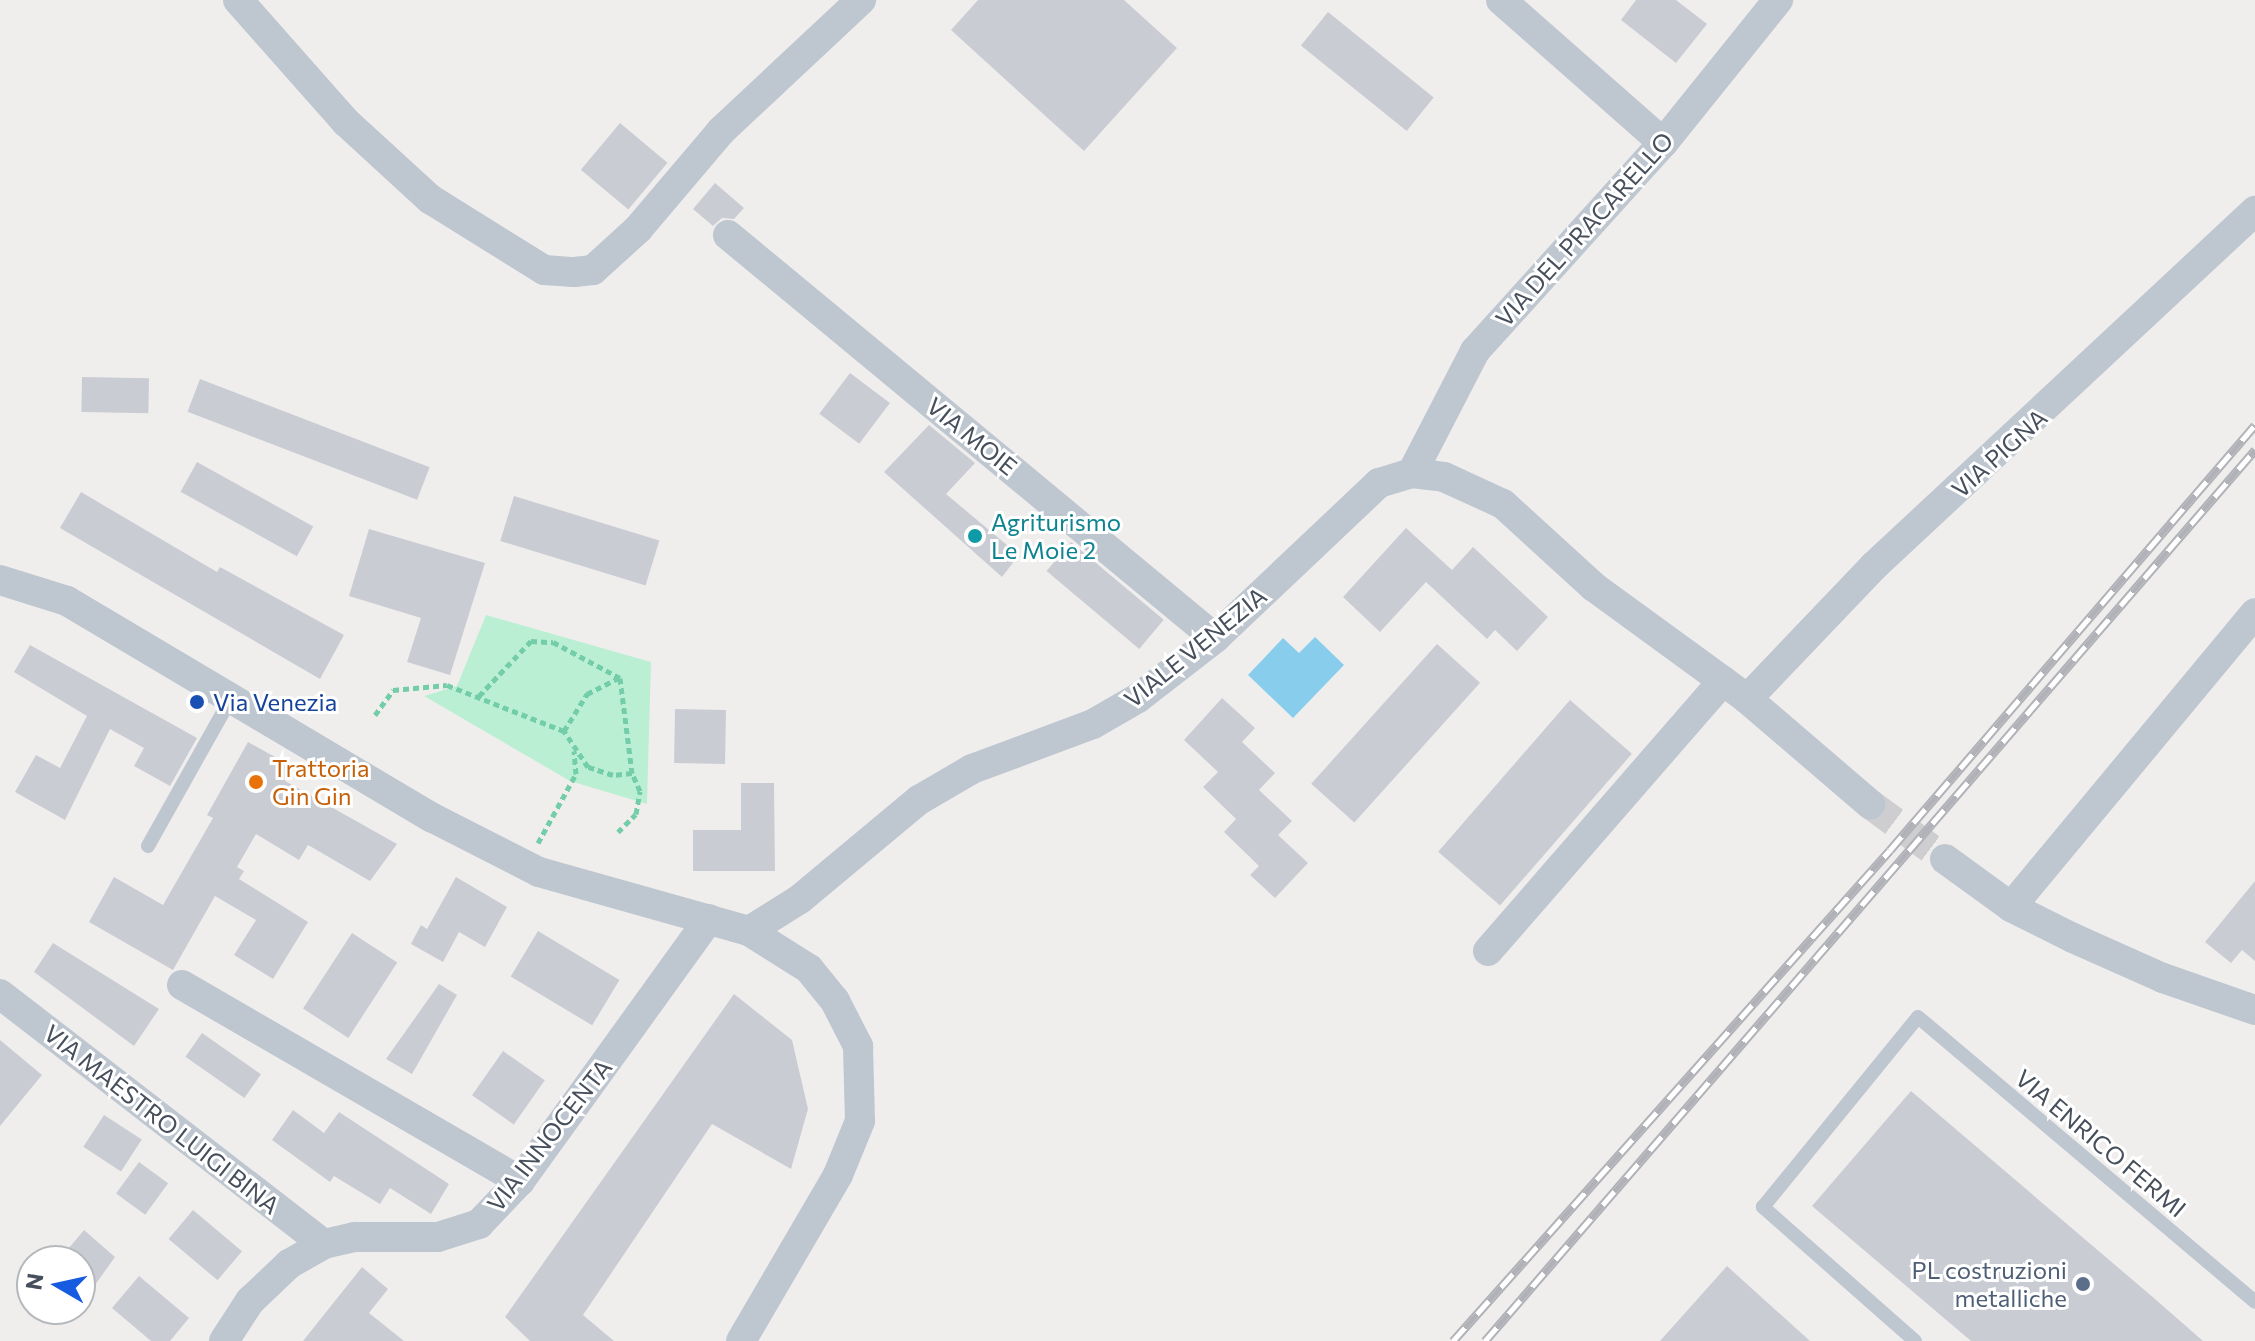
<!DOCTYPE html>
<style>
body{margin:0}
#map{position:relative;width:2255px;height:1341px;overflow:hidden;background:#f0eeed;font-family:Commissioner,sans-serif}
div>[style]{position:absolute}
[style*='--x']{left:calc(var(--x)*1px);top:calc(var(--y)*1px);width:calc(var(--w)*1px);rotate:calc(var(--a)*1deg)}
.green>*{inset:0;background:#bbefd4}
.water>*{inset:0;background:#88ceec}
.building>*{inset:0;background:#caccd4;transform-origin:0 0}
.minor-tunnel>*{height:30px;margin-top:-15px;transform-origin:0;background:repeating-linear-gradient(90deg,#ceced0 0 30px,transparent 0 45px)}
.path>*{height:5px;margin-top:-2.5px;transform-origin:0;background:repeating-linear-gradient(90deg,#73cda9 0 6px,transparent 0 10px)}
.service>*{height:14px;margin:-7px;padding:0 7px;transform-origin:7px;border-radius:7px;background:#bec6d0}
.minor>*{height:30px;margin:-15px;padding:0 15px;transform-origin:15px;border-radius:15px;background:#bec6d0}
.rail>*{height:9px;margin-top:-4.5px;transform-origin:0;background:repeating-linear-gradient(90deg,#fff 0 18px,#b0b2b8 0 36px);box-sizing:border-box;border-block:2px solid #b0b2b8}
.dots>*{width:22px;height:22px;translate:-50% -50%;box-sizing:border-box;border:4px solid #fff;border-radius:50%}
span{translate:-50% -50%;white-space:nowrap;text-align:center;line-height:1.15;-webkit-text-stroke:6px #fff;paint-order:stroke}
.street-label{font-size:24px;color:#464f5b}
.culture-label{font-size:24px;color:#0d838f}
.left{translate:0 -50%;text-align:left}
.transit-label{font-size:24px;color:#164399}
.food-label{font-size:24px;color:#c56008}
.service-label{font-size:24px;color:#4e5e75}
.right{translate:-100% -50%;text-align:right}
.north{position:absolute;left:16px;top:1245px;width:80px;height:80px;box-sizing:border-box;background:#fff;border:2px solid #b5b9bd;border-radius:50%;rotate:279deg;font-size:22px;font-weight:700;line-height:32px;text-align:center;color:#464f5b}
.north::after{content:'';display:block;margin:auto;width:28px;height:36px;background:#175be1;clip-path:polygon(50% 0,100% 100%,50% 72%,0 100%)}
</style>
<div id="map">
<div class="green">
<i style="clip-path:polygon(486px 615px,651px 662px,647px 804px,570px 781px,424px 696px,457px 686px)"></i>
</div>
<div class="water">
<i style="clip-path:polygon(1315px 637px,1344px 665px,1293px 718px,1248px 675px,1283px 638px,1299px 653px)"></i>
</div>
<div class="building">
<i style="clip-path:polygon(978px 0,1124px 0,1177px 48px,1084px 151px,951px 30px)"></i>
<i style="clip-path:polygon(1636px 0,1676px 0,1707px 24px,1676px 63px,1621px 20px)"></i>
<i style="left:1328px;top:12px;width:136px;height:43px;rotate:39deg"></i>
<i style="left:620px;top:123px;width:62px;height:61px;rotate:40deg"></i>
<i style="clip-path:polygon(715px 183px,744px 208px,734px 219px,722px 218px,713px 226px,693px 209px)"></i>
<i style="left:850px;top:373px;width:50px;height:51px;rotate:37deg"></i>
<i style="left:82px;top:377px;width:67px;height:35px;rotate:1deg"></i>
<i style="left:200px;top:379px;width:246px;height:35px;rotate:21deg"></i>
<i style="clip-path:polygon(929px 425px,975px 463px,946px 494px,1019px 555px,1002px 577px,884px 472px)"></i>
<i style="left:197px;top:462px;width:133px;height:34px;rotate:29deg"></i>
<i style="clip-path:polygon(81px 492px,217px 572px,220px 567px,344px 635px,320px 679px,60px 528px)"></i>
<i style="left:514px;top:496px;width:152px;height:47px;rotate:17deg"></i>
<i style="clip-path:polygon(1406px 528px,1452px 570px,1473px 547px,1548px 617px,1517px 651px,1495px 630px,1487px 639px,1426px 582px,1380px 632px,1343px 597px)"></i>
<i style="clip-path:polygon(369px 529px,485px 563px,450px 675px,407px 662px,421px 618px,349px 596px)"></i>
<i style="left:1071px;top:542px;width:121px;height:38px;rotate:40deg"></i>
<i style="left:1437px;top:644px;width:58px;height:188px;rotate:42deg"></i>
<i style="clip-path:polygon(30px 645px,197px 738px,170px 786px,134px 766px,144px 748px,110px 729px,65px 820px,15px 792px,36px 755px,60px 768px,87px 716px,14px 672px)"></i>
<i style="clip-path:polygon(1222px 698px,1255px 728px,1242px 742px,1275px 773px,1259px 790px,1292px 821px,1278px 835px,1308px 863px,1275px 898px,1250px 875px,1259px 866px,1224px 832px,1236px 819px,1203px 787px,1218px 772px,1184px 740px)"></i>
<i style="left:1570px;top:700px;width:82px;height:201px;rotate:41deg"></i>
<i style="left:675px;top:709px;width:51px;height:54px;rotate:1deg"></i>
<i style="clip-path:polygon(248px 742px,293px 767px,285px 781px,397px 844px,370px 881px,308px 845px,299px 860px,256px 834px,237px 867px,244px 871px,239px 879px,308px 922px,273px 979px,234px 955px,256px 920px,215px 896px,173px 970px,89px 922px,114px 877px,163px 905px,213px 818px,207px 815px)"></i>
<i style="clip-path:polygon(741px 783px,774px 783px,775px 871px,693px 871px,693px 830px,741px 830px)"></i>
<i style="clip-path:polygon(456px 877px,507px 907px,485px 947px,459px 932px,443px 962px,411px 944px,421px 925px,427px 929px)"></i>
<i style="clip-path:polygon(2255px 881px,2255px 961px,2242px 950px,2231px 963px,2205px 942px)"></i>
<i style="left:538px;top:931px;width:95px;height:53px;rotate:31deg"></i>
<i style="left:352px;top:933px;width:54px;height:90px;rotate:33deg"></i>
<i style="clip-path:polygon(53px 943px,159px 1009px,134px 1046px,34px 972px)"></i>
<i style="clip-path:polygon(439px 984px,457px 995px,412px 1074px,386px 1059px)"></i>
<i style="clip-path:polygon(734px 994px,792px 1040px,808px 1109px,791px 1169px,712px 1124px,583px 1315px,614px 1341px,530px 1341px,505px 1317px)"></i>
<i style="left:202px;top:1033px;width:72px;height:29px;rotate:35deg"></i>
<i style="clip-path:polygon(0 1040px,42px 1075px,0 1126px)"></i>
<i style="left:503px;top:1051px;width:51px;height:54px;rotate:35deg"></i>
<i style="clip-path:polygon(1911px 1091px,2155px 1299px,2203px 1341px,1971px 1341px,1812px 1206px)"></i>
<i style="clip-path:polygon(293px 1110px,324px 1133px,339px 1112px,449px 1184px,431px 1214px,390px 1188px,380px 1204px,334px 1176px,330px 1182px,272px 1140px)"></i>
<i style="left:104px;top:1115px;width:45px;height:38px;rotate:33deg"></i>
<i style="left:139px;top:1162px;width:36px;height:39px;rotate:36deg"></i>
<i style="left:193px;top:1210px;width:64px;height:38px;rotate:40deg"></i>
<i style="clip-path:polygon(84px 1230px,115px 1257px,80px 1306px,80px 1261px,58px 1261px)"></i>
<i style="clip-path:polygon(1727px 1266px,1810px 1341px,1660px 1341px)"></i>
<i style="clip-path:polygon(362px 1267px,388px 1289px,369px 1313px,404px 1341px,303px 1341px)"></i>
<i style="clip-path:polygon(139px 1276px,189px 1318px,170px 1341px,151px 1341px,112px 1308px)"></i>
</div>
<div class="minor-tunnel">
<i style="--x:1870;--y:804;--w:93;--a:36.3"></i>
</div>
<div class="path">
<i style="--x:479;--y:696;--w:76;--a:-46.6"></i>
<i style="--x:531;--y:641;--w:22;--a:3"></i>
<i style="--x:553;--y:642;--w:76;--a:28.2"></i>
<i style="--x:620;--y:678;--w:96;--a:82.8"></i>
<i style="--x:375;--y:715;--w:31;--a:-54"></i>
<i style="--x:393;--y:690;--w:54;--a:-5.3"></i>
<i style="--x:447;--y:685;--w:126;--a:21.5"></i>
<i style="--x:618;--y:832;--w:25;--a:-45"></i>
<i style="--x:636;--y:814;--w:23;--a:-80"></i>
<i style="--x:640;--y:791;--w:20;--a:-114"></i>
<i style="--x:632;--y:773;--w:19;--a:174"></i>
<i style="--x:613;--y:775;--w:26;--a:-162"></i>
<i style="--x:588;--y:767;--w:43;--a:-123.7"></i>
<i style="--x:564;--y:731;--w:44;--a:-58.1"></i>
<i style="--x:587;--y:694;--w:36;--a:-27"></i>
<i style="--x:538;--y:843;--w:79;--a:-61.2"></i>
<i style="--x:576;--y:774;--w:23;--a:-95"></i>
</div>
<div class="service">
<i style="--x:148;--y:846;--w:170;--a:-60.7"></i>
<i style="--x:1915;--y:1341;--w:203;--a:-138.6"></i>
<i style="--x:1763;--y:1207;--w:245;--a:-50.8"></i>
<i style="--x:1918;--y:1017;--w:441;--a:40.2"></i>
</div>
<div class="minor">
<i style="--x:238;--y:0;--w:164;--a:48.5"></i>
<i style="--x:347;--y:123;--w:113;--a:42.5"></i>
<i style="--x:430;--y:199;--w:134;--a:31.9"></i>
<i style="--x:544;--y:270;--w:30;--a:4"></i>
<i style="--x:574;--y:272;--w:19;--a:-6"></i>
<i style="--x:593;--y:270;--w:61;--a:-42.3"></i>
<i style="--x:638;--y:229;--w:128;--a:-49.7"></i>
<i style="--x:721;--y:131;--w:192;--a:-43.1"></i>
<i style="--x:1501;--y:0;--w:216;--a:41.4"></i>
<i style="--x:728;--y:235;--w:632;--a:39.61"></i>
<i style="--x:1412;--y:473;--w:137;--a:-62.7"></i>
<i style="--x:1475;--y:351;--w:280;--a:-47.9"></i>
<i style="--x:1663;--y:143;--w:184;--a:-51.2"></i>
<i style="--x:0;--y:580;--w:70;--a:17.4"></i>
<i style="--x:67;--y:601;--w:425;--a:30.7"></i>
<i style="--x:433;--y:818;--w:119;--a:27"></i>
<i style="--x:539;--y:872;--w:218;--a:15.7"></i>
<i style="--x:749;--y:931;--w:71;--a:32.3"></i>
<i style="--x:809;--y:969;--w:41;--a:50.9"></i>
<i style="--x:835;--y:1001;--w:51;--a:62.9"></i>
<i style="--x:858;--y:1046;--w:75;--a:88.5"></i>
<i style="--x:860;--y:1121;--w:58;--a:112.2"></i>
<i style="--x:838;--y:1175;--w:192;--a:120.3"></i>
<i style="--x:1747;--y:699;--w:184;--a:-46.3"></i>
<i style="--x:1874;--y:566;--w:521;--a:-42.98"></i>
<i style="--x:1945;--y:859;--w:82;--a:36"></i>
<i style="--x:2011;--y:907;--w:69;--a:26.6"></i>
<i style="--x:2073;--y:938;--w:98;--a:24"></i>
<i style="--x:2163;--y:978;--w:97;--a:19.2"></i>
<i style="--x:2011;--y:907;--w:382;--a:-50.3"></i>
<i style="--x:749;--y:931;--w:60;--a:-32.1"></i>
<i style="--x:800;--y:899;--w:155;--a:-39.8"></i>
<i style="--x:919;--y:800;--w:61;--a:-30.3"></i>
<i style="--x:972;--y:769;--w:129;--a:-20.4"></i>
<i style="--x:1093;--y:724;--w:52;--a:-30"></i>
<i style="--x:1138;--y:698;--w:98;--a:-37.9"></i>
<i style="--x:1215;--y:638;--w:226;--a:-43.4"></i>
<i style="--x:1379;--y:483;--w:34;--a:-17"></i>
<i style="--x:1412;--y:473;--w:32;--a:7"></i>
<i style="--x:1444;--y:477;--w:65;--a:24.6"></i>
<i style="--x:1503;--y:504;--w:123;--a:42.4"></i>
<i style="--x:1594;--y:587;--w:187;--a:36.1"></i>
<i style="--x:1745;--y:697;--w:165;--a:40.6"></i>
<i style="--x:1488;--y:951;--w:358;--a:-49"></i>
<i style="--x:182;--y:985;--w:391;--a:30.1"></i>
<i style="--x:0;--y:994;--w:409;--a:37.7"></i>
<i style="--x:224;--y:1341;--w:48;--a:-57"></i>
<i style="--x:250;--y:1301;--w:54;--a:-43.5"></i>
<i style="--x:289;--y:1264;--w:40;--a:-29.7"></i>
<i style="--x:324;--y:1244;--w:32;--a:-13"></i>
<i style="--x:355;--y:1237;--w:83;--a:0"></i>
<i style="--x:438;--y:1237;--w:43;--a:-17.6"></i>
<i style="--x:479;--y:1224;--w:59;--a:-46.4"></i>
<i style="--x:520;--y:1181;--w:323;--a:-54.2"></i>
</div>
<div class="rail">
<i style="--x:1453;--y:1341;--w:657;--a:-48.33"></i>
<i style="--x:1890;--y:850;--w:560;--a:-49.34"></i>
<i style="--x:1485;--y:1341;--w:1178;--a:-49.17"></i>
</div>
<div class="dots">
<i style="left:975px;top:536px;background:#0f9aa8"></i>
<i style="left:197px;top:702px;background:#1a4fb4"></i>
<i style="left:256px;top:782px;background:#e8710a"></i>
<i style="left:2083px;top:1284px;background:#5c6f8a"></i>
</div>
<div class="street-label">
<span style="left:1584px;top:229px;rotate:-48deg">VIA DEL PRACARELLO</span>
<span style="left:972px;top:436px;rotate:39deg">VIA MOIE</span>
<span style="left:1999px;top:453px;rotate:-42deg">VIA PIGNA</span>
<span style="left:1195px;top:647px;rotate:-39deg">VIALE VENEZIA</span>
<span style="left:162px;top:1119px;rotate:38deg">VIA MAESTRO LUIGI BINA</span>
<span style="left:549px;top:1135px;rotate:-52deg">VIA INNOCENTA</span>
<span style="left:2101px;top:1143px;rotate:40deg">VIA ENRICO FERMI</span>
</div>
<div class="culture-label">
<span class="left" style="left:991px;top:536px">Agriturismo<br>Le Moie 2</span>
</div>
<div class="transit-label">
<span class="left" style="left:213px;top:702px">Via Venezia</span>
</div>
<div class="food-label">
<span class="left" style="left:272px;top:782px">Trattoria<br>Gin Gin</span>
</div>
<div class="service-label">
<span class="right" style="left:2067px;top:1284px">PL costruzioni<br>metalliche</span>
</div>
<div class="north">N</div>
</div>
